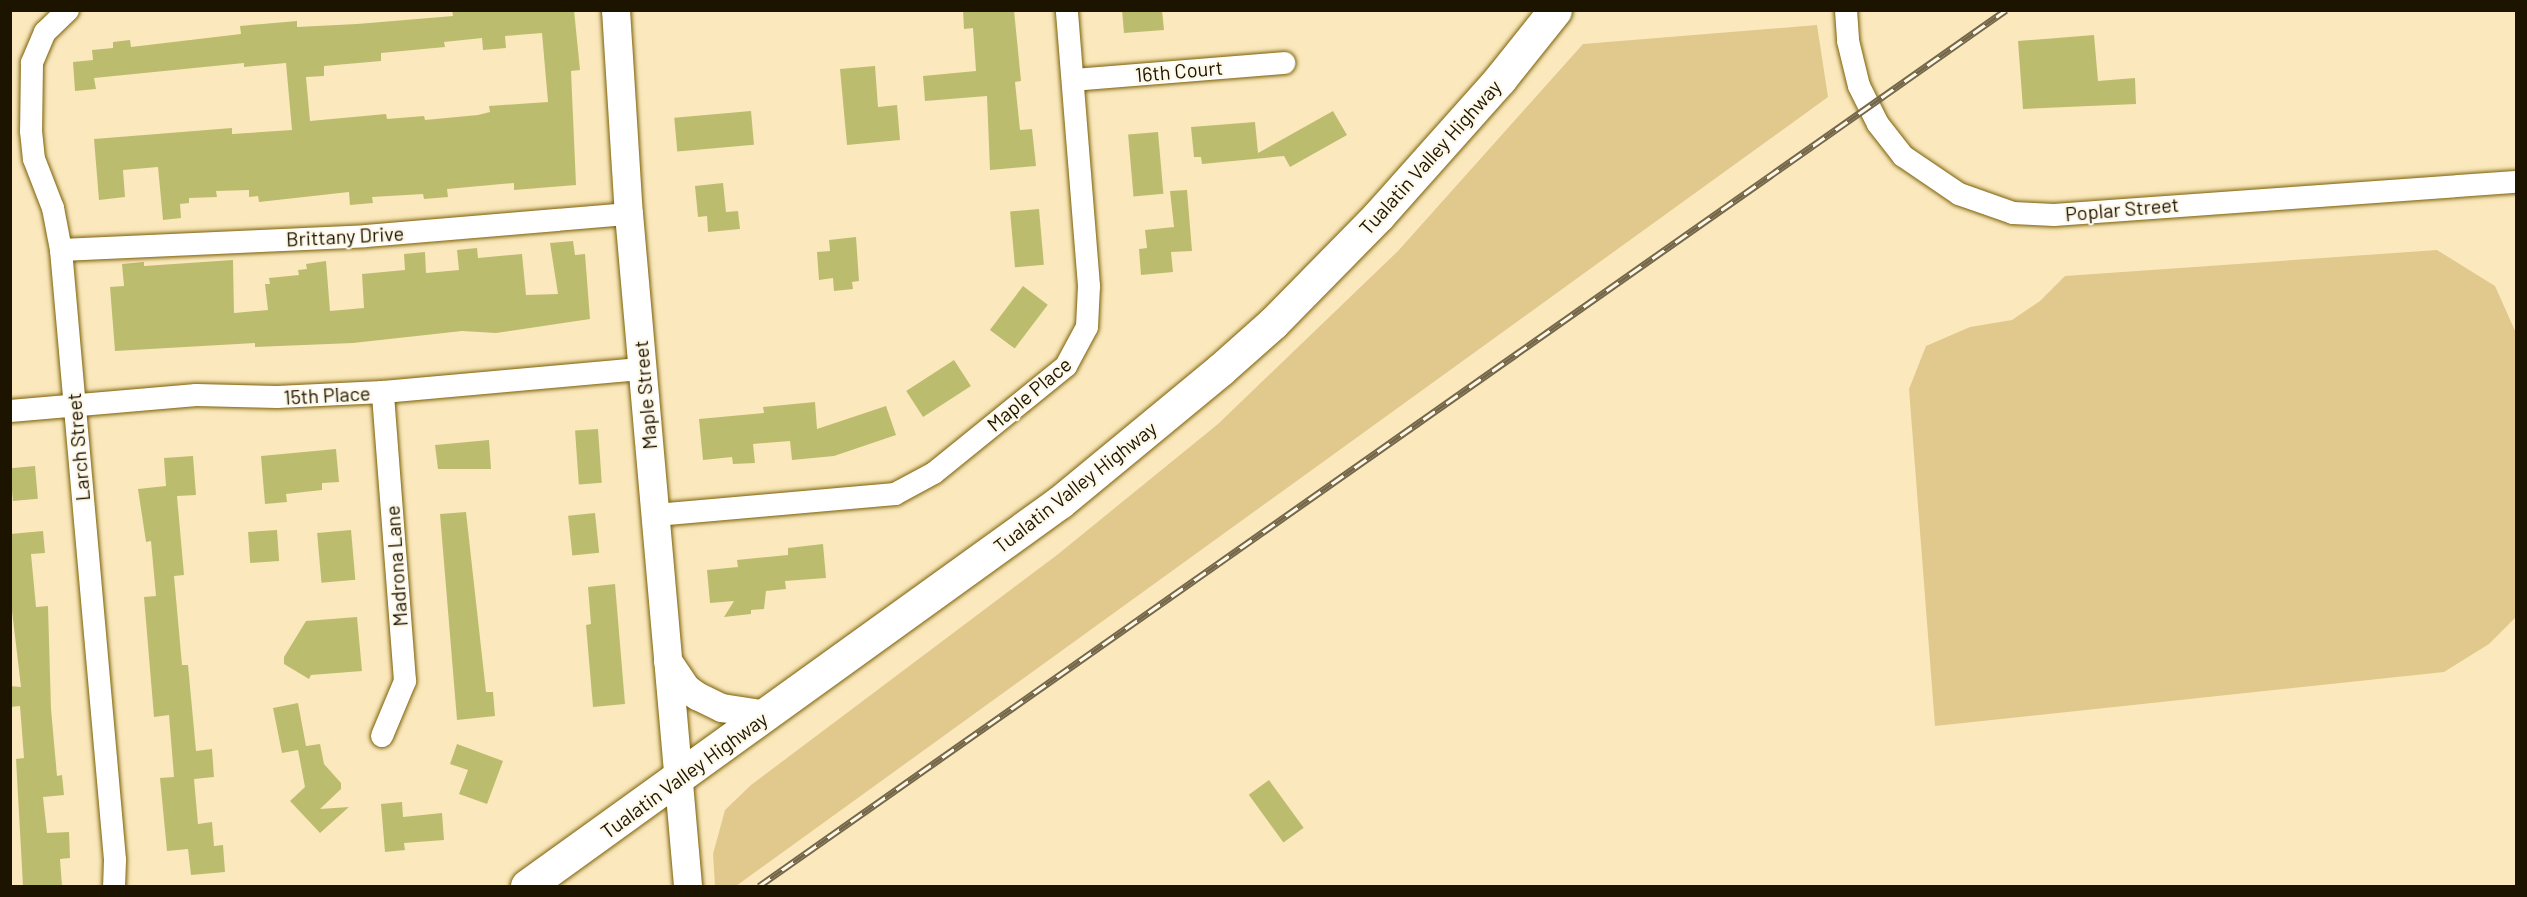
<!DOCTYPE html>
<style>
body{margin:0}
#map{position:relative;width:2527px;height:897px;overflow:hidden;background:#fbe9bd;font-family:Barlow,sans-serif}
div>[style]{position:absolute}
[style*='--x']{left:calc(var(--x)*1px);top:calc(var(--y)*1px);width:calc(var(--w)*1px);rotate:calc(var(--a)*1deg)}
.green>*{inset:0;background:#e1c98d}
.building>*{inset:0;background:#bcbc6e;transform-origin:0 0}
.roads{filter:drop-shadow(0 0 2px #7b5f06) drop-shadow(0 0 2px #7b5f06)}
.minor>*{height:22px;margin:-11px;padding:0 11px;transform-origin:11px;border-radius:11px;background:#fff}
.tertiary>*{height:28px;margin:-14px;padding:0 14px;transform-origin:14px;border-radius:14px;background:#fff}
.trunk>*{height:33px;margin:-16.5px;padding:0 16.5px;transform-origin:16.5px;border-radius:16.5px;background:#fff}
.rail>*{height:7px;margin-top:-3.5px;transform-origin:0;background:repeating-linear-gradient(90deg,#fef8e9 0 14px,#74674a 0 28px);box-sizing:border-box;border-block:2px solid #74674a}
span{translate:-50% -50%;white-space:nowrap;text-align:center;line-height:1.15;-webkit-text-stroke:4.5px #fef8e9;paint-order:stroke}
.street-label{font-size:20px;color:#1d1400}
.frame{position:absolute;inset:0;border:12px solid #1d1400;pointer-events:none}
</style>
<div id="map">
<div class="green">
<i style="clip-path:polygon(1817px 25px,1828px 97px,736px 886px,715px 886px,713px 854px,725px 810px,751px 785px,1057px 555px,1218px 424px,1398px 251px,1583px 44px)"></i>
<i style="clip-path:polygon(2437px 250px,2495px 286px,2516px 333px,2516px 617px,2489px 644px,2444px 672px,1935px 726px,1909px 389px,1926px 346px,1970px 327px,2012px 320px,2040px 301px,2065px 276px)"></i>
</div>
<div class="building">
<i style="clip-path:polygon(evenodd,452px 10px,574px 10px,580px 70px,571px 71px,576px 185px,514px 190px,514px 183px,447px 189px,448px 197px,424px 199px,423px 194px,372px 197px,373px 203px,350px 205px,349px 192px,259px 202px,258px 196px,249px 197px,249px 190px,216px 191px,217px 197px,189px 198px,189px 203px,180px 204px,181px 218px,163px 220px,158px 167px,123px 170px,125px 197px,99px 200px,94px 139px,232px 128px,232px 134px,292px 130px,286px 63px,244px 67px,244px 63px,94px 78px,96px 89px,75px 91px,73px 62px,93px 60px,92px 50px,113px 48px,113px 42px,130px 40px,131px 47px,241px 34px,240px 26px,297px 21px,297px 27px,357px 24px,453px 16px,452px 10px,542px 33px,548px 102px,489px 106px,490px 112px,478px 115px,425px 120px,424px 116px,387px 119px,386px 114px,310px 121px,306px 77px,324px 76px,324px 66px,381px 61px,381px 53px,445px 47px,444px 42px,482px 38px,483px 50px,506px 48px,505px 36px,542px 33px)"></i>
<i style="clip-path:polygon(963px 10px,1014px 10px,1021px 81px,1015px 82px,1020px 130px,1032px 129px,1036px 166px,990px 170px,987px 96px,925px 101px,923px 76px,976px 71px,973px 28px,964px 29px)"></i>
<i style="clip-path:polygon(1122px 10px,1162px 10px,1164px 30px,1124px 33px)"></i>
<i style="clip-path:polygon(2094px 35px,2098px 81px,2135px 78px,2136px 104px,2023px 109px,2018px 41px)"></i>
<i style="clip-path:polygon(875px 66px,878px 107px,897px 105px,900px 140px,847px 145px,840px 69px)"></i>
<i style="left:751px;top:111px;width:34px;height:77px;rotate:85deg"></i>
<i style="clip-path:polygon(1333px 111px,1347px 135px,1290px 167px,1284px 156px,1202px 164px,1201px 157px,1194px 157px,1191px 127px,1255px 122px,1258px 153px)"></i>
<i style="left:1158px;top:132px;width:62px;height:30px;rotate:85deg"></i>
<i style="clip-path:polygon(723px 183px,726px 212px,738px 211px,740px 229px,708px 232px,707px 216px,698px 217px,695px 186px)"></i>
<i style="clip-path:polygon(1187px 190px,1192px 251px,1171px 252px,1173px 272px,1141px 275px,1139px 249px,1147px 248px,1145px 230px,1174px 227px,1170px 191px)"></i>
<i style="left:1039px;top:209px;width:56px;height:29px;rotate:85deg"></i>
<i style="clip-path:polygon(856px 237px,859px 281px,852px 282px,853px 289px,834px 291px,833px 278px,819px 280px,817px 252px,830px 251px,829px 240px)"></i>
<i style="clip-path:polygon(573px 241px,575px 255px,585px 254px,590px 319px,496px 333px,462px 331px,353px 343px,255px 347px,255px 343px,115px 351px,110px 287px,124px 286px,122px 264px,144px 262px,144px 266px,233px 260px,234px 313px,268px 310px,265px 284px,270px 284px,269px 278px,299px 275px,298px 270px,307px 269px,306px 264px,326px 261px,330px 311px,364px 308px,362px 274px,405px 270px,404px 254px,425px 252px,426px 273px,459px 270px,457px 250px,477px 248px,478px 258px,522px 254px,526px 295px,558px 294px,550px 243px)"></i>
<i style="left:1023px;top:286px;width:31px;height:55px;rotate:37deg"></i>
<i style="left:954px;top:360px;width:31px;height:57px;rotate:57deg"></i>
<i style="clip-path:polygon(815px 402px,817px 429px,886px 406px,896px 435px,834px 456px,792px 460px,790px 441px,753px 444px,755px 463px,733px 464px,732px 457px,703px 460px,699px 419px,764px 413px,763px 407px)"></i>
<i style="left:598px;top:429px;width:54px;height:23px;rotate:86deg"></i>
<i style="clip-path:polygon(489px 440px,491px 469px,438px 469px,435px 445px)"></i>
<i style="clip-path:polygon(336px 449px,339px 482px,322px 483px,322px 490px,286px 494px,287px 502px,265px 504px,261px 456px)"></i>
<i style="clip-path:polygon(193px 456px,196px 495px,177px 496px,184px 575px,174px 576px,182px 665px,188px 665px,196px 751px,212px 749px,214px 777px,194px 779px,198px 824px,212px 822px,214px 846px,223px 845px,225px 872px,191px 875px,188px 849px,167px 851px,160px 778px,174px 777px,169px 715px,154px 717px,144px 597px,156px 596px,151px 541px,146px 542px,138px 489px,166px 486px,164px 458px)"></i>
<i style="left:35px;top:466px;width:33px;height:25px;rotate:85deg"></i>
<i style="clip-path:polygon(466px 512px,486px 692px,493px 692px,495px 716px,457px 720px,440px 514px)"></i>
<i style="left:595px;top:513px;width:40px;height:27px;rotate:84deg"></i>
<i style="left:277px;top:530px;width:31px;height:29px;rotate:86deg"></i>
<i style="left:351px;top:530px;width:50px;height:34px;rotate:85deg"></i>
<i style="clip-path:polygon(43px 531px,45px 553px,31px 554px,36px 607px,48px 606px,51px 709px,57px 776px,62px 775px,64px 795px,43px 797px,47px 833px,69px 832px,70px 858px,60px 859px,62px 886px,23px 886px,16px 759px,24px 758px,20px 706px,10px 707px,10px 686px,21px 687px,10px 594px,10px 534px)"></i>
<i style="clip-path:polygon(823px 544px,826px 578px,785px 581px,786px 589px,766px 591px,764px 609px,751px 610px,751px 614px,724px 617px,734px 601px,710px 603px,707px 570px,738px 567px,737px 560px,788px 555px,788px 548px)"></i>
<i style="clip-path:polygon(615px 584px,625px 704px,593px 707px,586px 625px,591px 624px,588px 587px)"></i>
<i style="clip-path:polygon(357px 617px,362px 671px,311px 675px,309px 679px,284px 664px,284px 657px,306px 621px)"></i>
<i style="clip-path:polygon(298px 703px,306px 746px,320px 744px,324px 764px,341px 783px,341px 789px,320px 809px,349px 807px,320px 833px,290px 801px,305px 787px,298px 750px,282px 753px,273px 708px)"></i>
<i style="clip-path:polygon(457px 744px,503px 761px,487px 804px,459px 794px,468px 770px,450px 764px)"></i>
<i style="left:1269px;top:780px;width:59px;height:25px;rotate:54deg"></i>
<i style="clip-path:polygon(402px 802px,403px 817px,442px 813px,444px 840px,404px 843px,405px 850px,385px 852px,381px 804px)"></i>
</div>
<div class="roads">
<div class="minor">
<i style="--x:68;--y:10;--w:32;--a:136"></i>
<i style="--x:45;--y:32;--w:34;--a:113"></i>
<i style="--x:32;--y:63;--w:68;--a:90.8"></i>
<i style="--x:31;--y:131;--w:28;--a:84"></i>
<i style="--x:34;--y:159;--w:53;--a:68.8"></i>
<i style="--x:53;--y:208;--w:43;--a:79.2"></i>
<i style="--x:61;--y:250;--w:612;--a:84.94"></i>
<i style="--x:115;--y:860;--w:26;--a:92"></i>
<i style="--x:1846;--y:10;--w:31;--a:86"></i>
<i style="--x:1848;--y:41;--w:46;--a:76.3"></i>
<i style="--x:1859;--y:86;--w:42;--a:63.4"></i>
<i style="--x:1878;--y:124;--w:41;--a:52"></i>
<i style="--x:1903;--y:156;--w:68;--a:34.2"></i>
<i style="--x:1959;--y:194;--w:57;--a:19.4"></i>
<i style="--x:2013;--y:213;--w:41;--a:2.8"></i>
<i style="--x:2054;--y:215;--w:463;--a:-4.1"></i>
<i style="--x:1073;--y:80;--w:212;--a:-4.6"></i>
<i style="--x:61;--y:250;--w:305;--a:-2.6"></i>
<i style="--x:366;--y:236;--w:264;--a:-4.8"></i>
<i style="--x:10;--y:411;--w:187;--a:-4.9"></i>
<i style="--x:196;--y:395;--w:81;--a:1.4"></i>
<i style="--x:277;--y:397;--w:106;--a:-2.7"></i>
<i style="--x:383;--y:392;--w:261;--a:-5.1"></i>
<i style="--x:656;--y:515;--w:240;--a:-5"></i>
<i style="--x:895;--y:494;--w:44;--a:-28.3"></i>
<i style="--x:934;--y:473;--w:170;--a:-39"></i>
<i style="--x:1066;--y:366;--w:44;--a:-61.7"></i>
<i style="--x:1087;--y:327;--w:41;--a:-87.2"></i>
<i style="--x:1089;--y:286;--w:277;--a:-94.6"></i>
<i style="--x:382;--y:736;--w:60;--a:-67.3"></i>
<i style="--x:405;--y:681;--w:290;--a:-94.4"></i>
</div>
<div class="tertiary">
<i style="--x:616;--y:10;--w:204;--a:86.4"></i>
<i style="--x:629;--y:214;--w:675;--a:84.98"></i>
<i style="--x:668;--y:661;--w:32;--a:56"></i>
<i style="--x:686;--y:688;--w:14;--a:36"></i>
<i style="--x:697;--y:696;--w:28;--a:26"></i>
<i style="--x:722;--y:708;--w:45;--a:9"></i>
</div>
<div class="trunk">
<i style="--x:527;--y:886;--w:657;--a:-35.77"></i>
<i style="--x:1060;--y:502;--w:207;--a:-39.5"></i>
<i style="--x:1220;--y:370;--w:71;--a:-41.6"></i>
<i style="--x:1273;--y:323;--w:151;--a:-45.5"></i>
<i style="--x:1379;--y:215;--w:182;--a:-48.3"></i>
<i style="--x:1500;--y:79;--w:88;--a:-51.4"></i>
</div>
</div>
<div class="rail">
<i style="--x:759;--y:886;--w:1524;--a:-35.09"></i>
</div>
<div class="street-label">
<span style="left:1179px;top:71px;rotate:-5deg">16th Court</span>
<span style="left:1430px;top:157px;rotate:-48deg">Tualatin Valley Highway</span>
<span style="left:2122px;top:209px;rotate:-5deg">Poplar Street</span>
<span style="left:345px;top:236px;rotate:-3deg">Brittany Drive</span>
<span style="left:1029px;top:394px;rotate:-40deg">Maple Place</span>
<span style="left:327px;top:395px;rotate:-3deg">15th Place</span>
<span style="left:645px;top:395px;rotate:-95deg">Maple Street</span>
<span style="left:78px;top:447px;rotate:-95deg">Larch Street</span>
<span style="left:1075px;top:487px;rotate:-38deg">Tualatin Valley Highway</span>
<span style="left:396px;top:566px;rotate:-94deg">Madrona Lane</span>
<span style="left:684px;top:775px;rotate:-36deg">Tualatin Valley Highway</span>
</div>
<div class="frame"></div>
</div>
